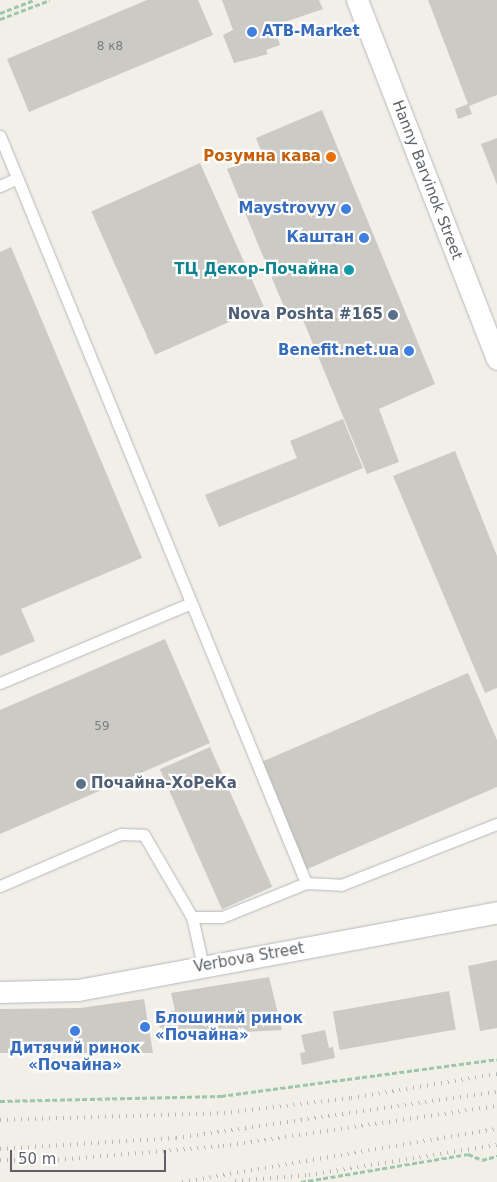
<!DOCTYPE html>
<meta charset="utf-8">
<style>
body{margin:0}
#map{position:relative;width:497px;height:1182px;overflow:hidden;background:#f1efe8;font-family:"DejaVu Sans",sans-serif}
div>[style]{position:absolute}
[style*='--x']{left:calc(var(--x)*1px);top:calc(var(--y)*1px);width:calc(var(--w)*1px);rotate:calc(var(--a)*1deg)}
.building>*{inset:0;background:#cccac5;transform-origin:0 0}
.path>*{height:3px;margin-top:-1.5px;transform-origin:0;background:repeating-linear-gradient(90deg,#9cc7a9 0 5px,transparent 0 7.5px)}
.roads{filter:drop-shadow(0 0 1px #b5b8bc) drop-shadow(0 0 1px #b5b8bc)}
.service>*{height:11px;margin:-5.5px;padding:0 5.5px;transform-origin:5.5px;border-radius:5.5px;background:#fff}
.minor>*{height:21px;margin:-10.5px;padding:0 10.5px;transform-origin:10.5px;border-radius:10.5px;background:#fff}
.rail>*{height:4px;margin-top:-2px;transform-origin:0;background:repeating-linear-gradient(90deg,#b6b7b8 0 1px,transparent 0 7px)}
.dots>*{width:14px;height:14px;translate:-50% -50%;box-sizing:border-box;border:2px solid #fff;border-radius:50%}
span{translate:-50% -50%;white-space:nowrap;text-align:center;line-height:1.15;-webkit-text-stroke:4.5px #fff;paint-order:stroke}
.number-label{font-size:12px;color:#7a7d7f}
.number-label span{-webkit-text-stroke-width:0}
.shop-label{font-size:15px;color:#366cbe;font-weight:700}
.left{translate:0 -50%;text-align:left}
.right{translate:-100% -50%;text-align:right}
.food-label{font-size:15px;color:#c56008;font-weight:700}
.street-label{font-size:15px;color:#5f6368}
.culture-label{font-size:15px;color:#0d838f;font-weight:700}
.service-label{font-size:15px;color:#4e5e75;font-weight:700}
.scale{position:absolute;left:10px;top:1150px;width:156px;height:22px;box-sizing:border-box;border:2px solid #5f6368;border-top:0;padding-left:6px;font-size:15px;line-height:18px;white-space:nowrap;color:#5f6368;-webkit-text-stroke:4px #fff;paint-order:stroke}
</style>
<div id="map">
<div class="building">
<i style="clip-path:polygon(147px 0,198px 0,213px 35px,29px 112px,7px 59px)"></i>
<i style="clip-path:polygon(222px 0,319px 0,323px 9px,273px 26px,280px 45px,266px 50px,268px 54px,234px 63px,223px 35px,233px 30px)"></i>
<i style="clip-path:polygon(428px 0,497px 0,497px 95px,469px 106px,472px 114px,458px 119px,455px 109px,468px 104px)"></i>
<i style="clip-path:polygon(322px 110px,435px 384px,379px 409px,399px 462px,367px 474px,298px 308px,286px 312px,227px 169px,263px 156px,256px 138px)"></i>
<i style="clip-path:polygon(497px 138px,497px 185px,481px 144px)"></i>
<i style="left:200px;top:163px;width:157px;height:119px;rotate:66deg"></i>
<i style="clip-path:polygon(11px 247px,142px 558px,21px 609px,35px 641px,0 656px,0 252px)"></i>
<i style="clip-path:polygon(343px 419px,363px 468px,219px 527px,205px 495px,297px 458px,290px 441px)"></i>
<i style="clip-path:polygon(455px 451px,497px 556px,497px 688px,485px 693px,393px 476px)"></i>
<i style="clip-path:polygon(165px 639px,210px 743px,0 834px,0 710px)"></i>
<i style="clip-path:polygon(468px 673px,497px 740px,497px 787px,305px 870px,259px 763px)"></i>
<i style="left:210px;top:747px;width:153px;height:55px;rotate:66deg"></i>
<i style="clip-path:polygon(497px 960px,497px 1028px,480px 1031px,468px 966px)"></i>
<i style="clip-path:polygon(269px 977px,282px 1030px,161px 1036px,158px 1016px,175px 1010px,171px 993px)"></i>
<i style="left:449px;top:991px;width:39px;height:118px;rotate:80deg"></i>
<i style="clip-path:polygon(144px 999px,153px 1053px,0 1053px,0 1009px,80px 1008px)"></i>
<i style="clip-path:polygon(325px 1030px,329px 1048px,333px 1047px,335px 1058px,302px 1065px,300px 1053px,305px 1052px,301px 1035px)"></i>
</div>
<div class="path">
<i style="--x:0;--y:13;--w:36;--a:-21"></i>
<i style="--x:0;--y:19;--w:53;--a:-20.8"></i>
<i style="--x:0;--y:1101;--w:221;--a:-1.3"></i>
<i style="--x:221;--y:1096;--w:278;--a:-7.6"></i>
<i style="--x:301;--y:1182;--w:169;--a:-9.5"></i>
<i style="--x:468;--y:1154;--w:15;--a:23"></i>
<i style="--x:482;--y:1160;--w:16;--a:-15"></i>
</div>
<div class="roads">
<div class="service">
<i style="--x:0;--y:136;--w:807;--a:67.72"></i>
<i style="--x:0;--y:186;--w:19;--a:-25"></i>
<i style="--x:0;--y:683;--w:207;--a:-22.7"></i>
<i style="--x:0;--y:886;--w:132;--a:-23.3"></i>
<i style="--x:121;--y:834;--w:23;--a:2"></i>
<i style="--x:144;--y:835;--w:95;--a:59.7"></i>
<i style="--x:192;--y:917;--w:30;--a:0"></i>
<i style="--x:222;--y:917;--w:91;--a:-22"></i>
<i style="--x:306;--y:883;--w:35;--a:3"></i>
<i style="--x:341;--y:885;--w:168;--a:-21.4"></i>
<i style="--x:192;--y:917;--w:50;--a:77.3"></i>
</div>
<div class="minor">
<i style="--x:357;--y:0;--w:385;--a:68.7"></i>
<i style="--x:0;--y:992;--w:78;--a:-1.5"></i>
<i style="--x:78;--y:990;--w:426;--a:-10.5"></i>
</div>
</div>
<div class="rail">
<i style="--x:0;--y:1120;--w:224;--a:-1.8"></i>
<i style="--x:224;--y:1113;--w:128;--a:-6.7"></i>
<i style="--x:351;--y:1098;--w:148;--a:-9.3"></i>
<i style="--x:0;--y:1149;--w:176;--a:-3.6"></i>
<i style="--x:176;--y:1138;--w:324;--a:-8.2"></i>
<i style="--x:0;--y:1160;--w:44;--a:1.3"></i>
<i style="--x:44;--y:1161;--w:180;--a:-4.8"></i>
<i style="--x:223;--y:1146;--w:277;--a:-8.3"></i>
<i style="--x:235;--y:1181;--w:74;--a:-4.6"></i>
<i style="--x:309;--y:1175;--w:190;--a:-9.1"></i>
<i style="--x:182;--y:1182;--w:319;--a:-9.6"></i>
</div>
<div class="dots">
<i style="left:252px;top:32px;background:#3f7fe0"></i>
<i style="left:331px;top:157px;background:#e8710a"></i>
<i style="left:346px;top:209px;background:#3f7fe0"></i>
<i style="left:364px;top:238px;background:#3f7fe0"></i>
<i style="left:349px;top:270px;background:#0f9aa8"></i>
<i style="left:393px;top:315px;background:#5c6f8a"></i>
<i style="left:409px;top:351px;background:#3f7fe0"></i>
<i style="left:81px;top:784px;background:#5c6f8a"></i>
<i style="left:145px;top:1027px;background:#3f7fe0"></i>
<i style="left:75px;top:1031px;background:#3f7fe0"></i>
</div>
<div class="number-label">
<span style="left:110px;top:47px">8 к8</span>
<span style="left:102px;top:727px">59</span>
</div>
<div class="shop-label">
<span class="left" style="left:262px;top:32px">ATB-Market</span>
<span class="right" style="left:336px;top:209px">Maystrovyy</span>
<span class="right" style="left:354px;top:238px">Каштан</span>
<span class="right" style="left:399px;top:351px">Benefit.net.ua</span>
<span class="left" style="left:155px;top:1027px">Блошиний ринок<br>«Почайна»</span>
<span style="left:75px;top:1057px">Дитячий ринок<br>«Почайна»</span>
</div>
<div class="food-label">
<span class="right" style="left:321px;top:157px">Розумна кава</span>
</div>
<div class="street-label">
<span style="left:427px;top:180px;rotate:69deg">Hanny Barvinok Street</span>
<span style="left:249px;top:958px;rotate:-10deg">Verbova Street</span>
</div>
<div class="culture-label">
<span class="right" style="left:339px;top:270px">ТЦ Декор-Почайна</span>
</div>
<div class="service-label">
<span class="right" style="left:383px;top:315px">Nova Poshta #165</span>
<span class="left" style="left:91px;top:784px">Почайна-ХоРеКа</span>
</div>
<div class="scale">50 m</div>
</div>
